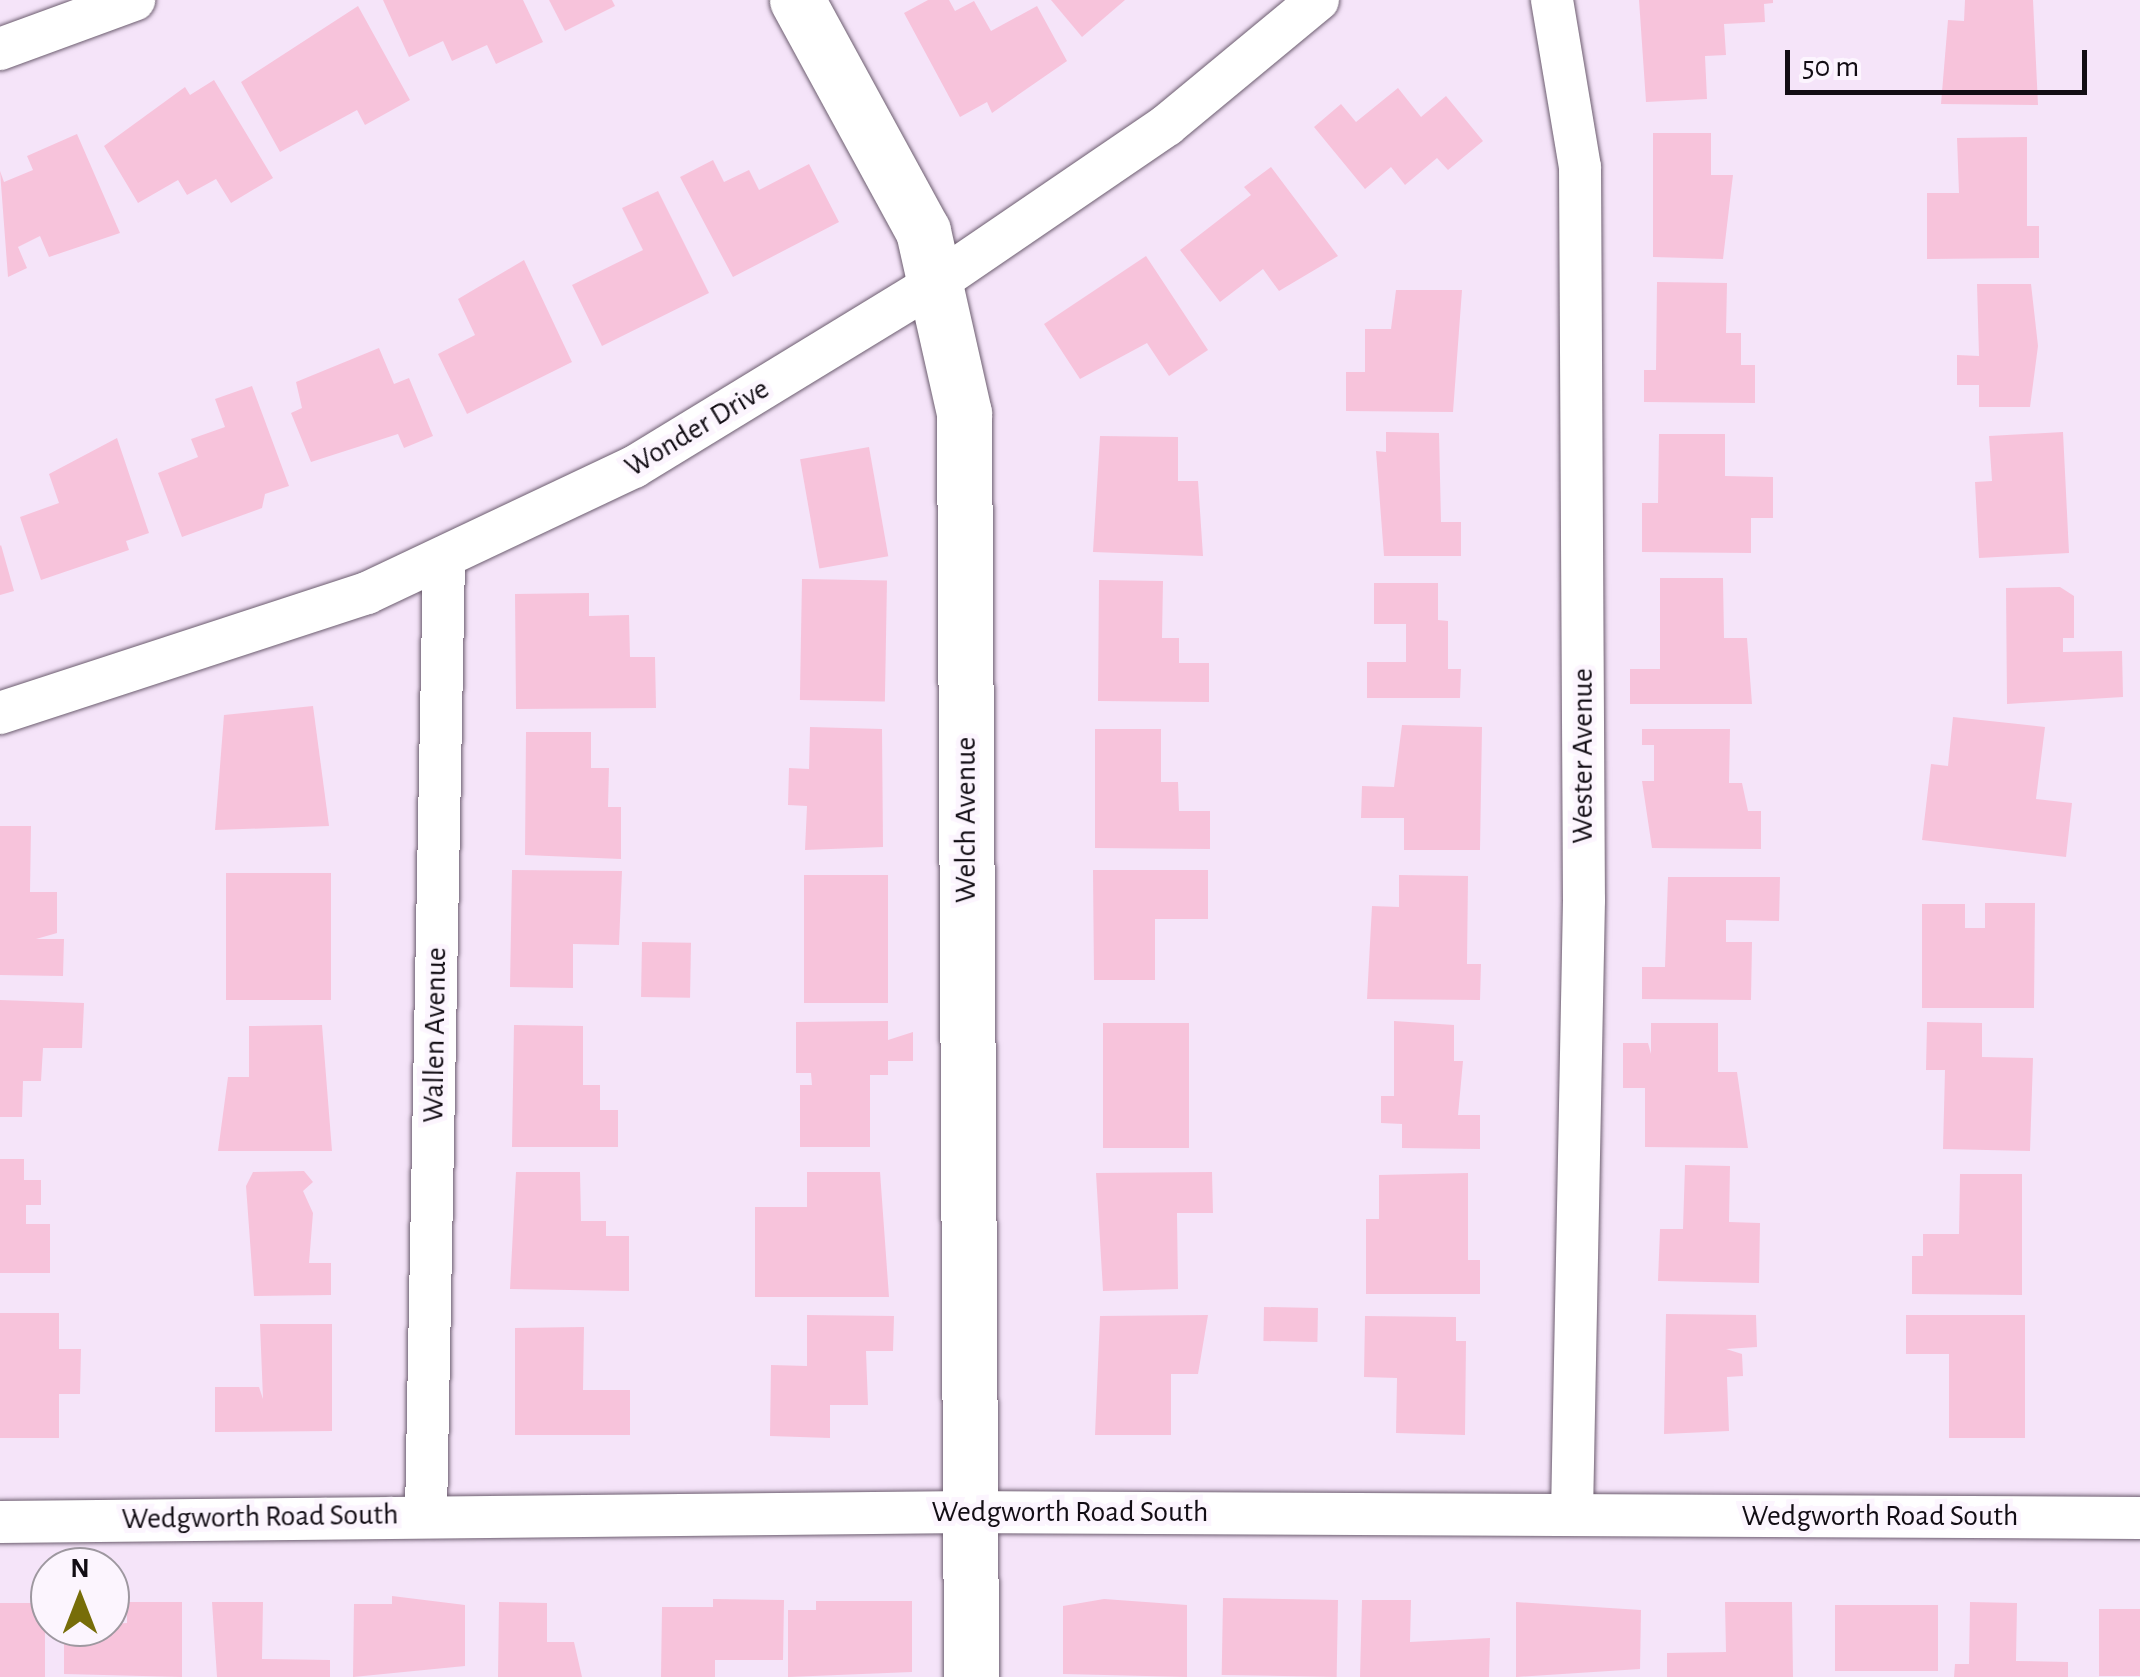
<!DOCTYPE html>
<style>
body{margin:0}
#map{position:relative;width:2140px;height:1677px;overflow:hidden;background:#f5e4f9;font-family:"Alegreya Sans",sans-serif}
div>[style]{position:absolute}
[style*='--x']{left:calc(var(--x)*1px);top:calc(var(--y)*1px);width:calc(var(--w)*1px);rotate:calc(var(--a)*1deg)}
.building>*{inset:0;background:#f7c3db;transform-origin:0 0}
.roads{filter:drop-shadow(0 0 2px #6c5d6f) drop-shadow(0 0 2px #6c5d6f)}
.minor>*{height:42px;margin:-21px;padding:0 21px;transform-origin:21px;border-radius:21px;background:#fff}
.tertiary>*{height:55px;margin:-27.5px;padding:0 27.5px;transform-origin:27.5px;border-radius:27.5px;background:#fff}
span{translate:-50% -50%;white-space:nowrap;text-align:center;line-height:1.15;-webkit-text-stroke:10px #fcf5fe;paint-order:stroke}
.street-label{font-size:30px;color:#120d14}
.north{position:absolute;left:30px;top:1547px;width:100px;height:100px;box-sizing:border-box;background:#fcf5fe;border:2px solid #9e98a0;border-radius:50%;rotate:0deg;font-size:28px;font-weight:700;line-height:40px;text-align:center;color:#120d14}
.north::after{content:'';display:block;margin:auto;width:35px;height:45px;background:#776d09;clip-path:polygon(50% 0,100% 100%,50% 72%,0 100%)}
.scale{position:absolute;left:1785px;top:50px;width:302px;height:45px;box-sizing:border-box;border:5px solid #120d14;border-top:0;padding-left:12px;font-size:30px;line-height:35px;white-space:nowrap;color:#120d14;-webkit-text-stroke:8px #fcf5fe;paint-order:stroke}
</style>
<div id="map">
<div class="building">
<i style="clip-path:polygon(383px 0,523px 0,543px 42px,496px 64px,487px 45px,452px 61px,443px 41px,409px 57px)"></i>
<i style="clip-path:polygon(549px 0,612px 0,615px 6px,565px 31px)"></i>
<i style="clip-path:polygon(928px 0,949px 0,955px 11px,974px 1px,991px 31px,1037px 6px,1067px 61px,992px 113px,987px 102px,960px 117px,904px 13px)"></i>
<i style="clip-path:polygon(1051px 0,1125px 0,1082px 37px)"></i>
<i style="clip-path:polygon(1639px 0,1773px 0,1773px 3px,1764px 4px,1765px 22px,1724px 24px,1726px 55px,1705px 56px,1707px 99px,1646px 102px)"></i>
<i style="clip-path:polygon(1965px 0,2033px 0,2038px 105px,1941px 104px,1948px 20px,1964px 21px)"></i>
<i style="clip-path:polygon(358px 6px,410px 100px,365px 125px,357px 110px,280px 152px,241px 82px)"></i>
<i style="clip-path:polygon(214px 80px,273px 178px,231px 203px,216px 179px,187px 195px,178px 180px,138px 203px,104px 146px,185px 87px,190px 95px)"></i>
<i style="clip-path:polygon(1398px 88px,1421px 117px,1446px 96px,1483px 141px,1448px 170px,1437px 158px,1405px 185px,1391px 167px,1365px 189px,1314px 127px,1341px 104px,1356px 122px)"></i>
<i style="clip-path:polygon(1653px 133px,1711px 133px,1711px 175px,1733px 175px,1723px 259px,1653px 257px)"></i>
<i style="clip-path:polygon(77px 134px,120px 233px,49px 257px,40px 236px,18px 247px,27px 268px,8px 277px,0 171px,4px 182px,33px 170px,27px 156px)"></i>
<i style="clip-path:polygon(2027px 137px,2027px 226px,2039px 226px,2039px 258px,1927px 259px,1927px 193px,1959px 193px,1957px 138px)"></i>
<i style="clip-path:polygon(713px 160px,724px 182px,749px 170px,759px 190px,809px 164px,839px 222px,733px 277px,680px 177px)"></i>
<i style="clip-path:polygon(1271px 167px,1338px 256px,1279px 291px,1263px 269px,1220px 302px,1180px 250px,1251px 195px,1244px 187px)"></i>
<i style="clip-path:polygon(658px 191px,709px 293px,602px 346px,572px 285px,643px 250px,622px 208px)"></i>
<i style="clip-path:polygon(1146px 256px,1208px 350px,1169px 376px,1147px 343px,1080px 379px,1044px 324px)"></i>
<i style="clip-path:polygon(524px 260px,572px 362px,467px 414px,438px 354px,475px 335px,458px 299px)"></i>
<i style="clip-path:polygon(1657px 282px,1727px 283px,1726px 333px,1741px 333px,1741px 365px,1755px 365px,1755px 403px,1644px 402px,1644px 370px,1656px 370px)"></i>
<i style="clip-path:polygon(1977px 284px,2031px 284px,2038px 346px,2030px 407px,1979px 407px,1979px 385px,1957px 385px,1957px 355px,1979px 356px)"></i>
<i style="clip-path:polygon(1396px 290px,1462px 290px,1453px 412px,1346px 411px,1346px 372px,1365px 372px,1365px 329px,1391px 329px)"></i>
<i style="clip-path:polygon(379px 348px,394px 384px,409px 378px,433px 436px,404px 448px,398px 434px,311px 462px,291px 413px,302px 408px,296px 382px)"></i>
<i style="clip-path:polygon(252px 386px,289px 486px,265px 494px,262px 508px,182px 537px,158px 473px,198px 457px,191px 439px,225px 427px,215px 399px)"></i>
<i style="clip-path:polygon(1386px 432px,1439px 433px,1441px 522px,1461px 522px,1461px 556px,1384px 556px,1376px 451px,1386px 452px)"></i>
<i style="clip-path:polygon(2063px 432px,2069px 553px,1979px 558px,1975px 482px,1992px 481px,1989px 436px)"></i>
<i style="clip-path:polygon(1659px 434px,1725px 434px,1725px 476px,1773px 477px,1773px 518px,1751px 518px,1751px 553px,1642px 552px,1642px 503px,1658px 503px)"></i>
<i style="clip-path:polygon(1100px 436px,1178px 437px,1178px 481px,1198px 481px,1203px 556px,1093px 552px)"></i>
<i style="clip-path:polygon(117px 438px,149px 533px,126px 541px,129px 550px,41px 580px,20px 517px,59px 503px,49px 474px)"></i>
<i style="left:869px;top:447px;width:111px;height:70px;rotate:80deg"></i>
<i style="clip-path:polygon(1px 545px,14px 591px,0 595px,0 546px)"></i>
<i style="clip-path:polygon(1660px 578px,1723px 578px,1724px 638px,1747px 638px,1752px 704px,1630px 704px,1630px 669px,1660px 669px)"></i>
<i style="left:802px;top:579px;width:85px;height:121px;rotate:1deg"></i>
<i style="clip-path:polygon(1099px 580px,1163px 581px,1162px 638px,1179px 638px,1179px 663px,1209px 663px,1209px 702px,1098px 701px)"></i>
<i style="clip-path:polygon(1374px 583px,1438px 583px,1438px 620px,1448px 621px,1448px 669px,1461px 669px,1460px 698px,1367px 698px,1367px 662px,1406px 662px,1406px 624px,1374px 624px)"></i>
<i style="clip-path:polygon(2060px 587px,2074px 596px,2074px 638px,2063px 638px,2063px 652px,2122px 651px,2123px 697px,2007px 704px,2006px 588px)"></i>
<i style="clip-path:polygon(589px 593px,589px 616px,629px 615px,630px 657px,655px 657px,656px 708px,516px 709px,515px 594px)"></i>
<i style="clip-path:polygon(313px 706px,329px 826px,215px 830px,224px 715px)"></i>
<i style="clip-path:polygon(1953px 717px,2045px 727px,2036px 799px,2072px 803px,2066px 857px,1922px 840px,1931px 764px,1948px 766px)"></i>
<i style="clip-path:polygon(1402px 725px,1482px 727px,1480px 850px,1404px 850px,1404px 818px,1361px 818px,1362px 786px,1394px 787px)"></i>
<i style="clip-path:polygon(810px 727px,882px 729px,883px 847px,805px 850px,807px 806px,788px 805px,789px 768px,809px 769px)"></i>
<i style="clip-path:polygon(1095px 729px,1161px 729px,1161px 782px,1178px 782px,1179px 811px,1210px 811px,1210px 849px,1095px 848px)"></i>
<i style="clip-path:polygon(1642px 729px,1730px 729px,1729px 783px,1742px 783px,1748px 811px,1761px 811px,1761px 849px,1652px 848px,1642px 781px,1654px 781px,1654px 745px,1642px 745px)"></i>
<i style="clip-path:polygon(526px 732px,591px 732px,591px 768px,609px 768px,608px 807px,621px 807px,621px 859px,525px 855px)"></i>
<i style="clip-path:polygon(0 826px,31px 826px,30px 892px,57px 892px,57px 933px,36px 939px,64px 939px,63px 976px,0 975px)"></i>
<i style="clip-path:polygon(512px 870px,622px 871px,619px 945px,573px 944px,573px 988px,510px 987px)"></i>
<i style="clip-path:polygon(1093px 870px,1208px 870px,1208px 919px,1155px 919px,1155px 980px,1094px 980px)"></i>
<i style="left:226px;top:873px;width:105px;height:127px"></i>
<i style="left:804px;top:875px;width:84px;height:128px"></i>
<i style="clip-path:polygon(1399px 875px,1468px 876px,1467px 964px,1481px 964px,1480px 1000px,1367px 999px,1372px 906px,1399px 907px)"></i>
<i style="clip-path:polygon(1668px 877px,1780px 877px,1779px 921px,1726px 920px,1726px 942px,1752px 942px,1751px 1000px,1642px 999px,1642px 967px,1665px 967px)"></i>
<i style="clip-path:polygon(1985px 903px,2035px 903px,2034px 1008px,1922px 1008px,1922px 904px,1965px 904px,1965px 928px,1985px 928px)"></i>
<i style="left:642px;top:942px;width:49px;height:55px;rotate:1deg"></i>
<i style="clip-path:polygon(0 1000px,84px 1003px,82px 1048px,43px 1048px,41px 1081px,23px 1081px,22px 1117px,0 1117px)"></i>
<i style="clip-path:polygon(888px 1021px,888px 1040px,913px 1032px,913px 1061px,888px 1061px,888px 1075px,870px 1075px,870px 1147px,800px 1147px,800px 1085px,812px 1085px,811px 1073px,796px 1073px,796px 1022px)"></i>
<i style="clip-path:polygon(1394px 1021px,1454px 1025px,1454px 1061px,1463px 1061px,1458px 1115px,1480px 1115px,1480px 1149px,1402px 1148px,1402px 1124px,1381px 1123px,1381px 1096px,1394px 1096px)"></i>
<i style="clip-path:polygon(1927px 1022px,1982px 1023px,1982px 1057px,2033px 1058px,2030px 1151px,1943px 1149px,1945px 1070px,1926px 1070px)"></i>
<i style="left:1103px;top:1023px;width:86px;height:125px"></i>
<i style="clip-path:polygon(1651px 1023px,1718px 1023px,1718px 1072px,1737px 1072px,1748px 1148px,1645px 1147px,1645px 1088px,1623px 1088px,1623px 1043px,1648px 1043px,1651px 1054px)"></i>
<i style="clip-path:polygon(322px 1025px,332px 1151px,218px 1151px,228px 1077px,249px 1077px,249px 1026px)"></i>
<i style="clip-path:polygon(514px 1025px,583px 1026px,583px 1085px,600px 1085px,600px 1110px,618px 1110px,618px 1147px,512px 1147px)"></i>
<i style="clip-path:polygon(0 1159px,24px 1159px,24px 1180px,41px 1180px,41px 1205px,26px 1205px,26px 1224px,50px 1224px,50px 1273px,0 1273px)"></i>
<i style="clip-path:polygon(1685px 1165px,1730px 1166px,1729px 1222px,1760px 1223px,1759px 1283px,1658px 1281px,1660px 1229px,1683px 1229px)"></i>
<i style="clip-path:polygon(304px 1171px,313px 1182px,303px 1191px,313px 1213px,309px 1263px,331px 1263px,331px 1295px,254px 1296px,246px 1186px,253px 1172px)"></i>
<i style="clip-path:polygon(516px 1172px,580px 1172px,581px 1221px,606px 1221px,606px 1236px,629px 1236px,629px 1291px,510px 1289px)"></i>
<i style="clip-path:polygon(807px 1172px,880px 1172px,889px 1297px,755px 1297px,755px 1207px,807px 1207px)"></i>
<i style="clip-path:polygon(1212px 1172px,1213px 1213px,1177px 1213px,1178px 1289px,1103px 1291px,1096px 1173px)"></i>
<i style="clip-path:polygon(1468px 1173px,1468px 1260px,1480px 1260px,1480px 1294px,1366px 1294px,1366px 1219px,1379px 1219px,1379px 1175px)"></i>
<i style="clip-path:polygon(1960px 1174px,2022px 1174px,2022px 1295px,1912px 1294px,1912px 1256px,1923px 1256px,1923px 1234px,1959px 1234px)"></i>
<i style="left:1264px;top:1307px;width:54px;height:34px;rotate:1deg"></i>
<i style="clip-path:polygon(0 1313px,59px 1313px,59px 1349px,81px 1349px,80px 1394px,59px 1394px,59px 1438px,0 1438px)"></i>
<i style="clip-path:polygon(1666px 1314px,1756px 1315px,1757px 1347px,1726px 1349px,1742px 1354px,1743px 1376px,1727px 1377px,1729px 1431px,1664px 1434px)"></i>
<i style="clip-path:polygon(807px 1315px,894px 1316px,893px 1351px,866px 1351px,868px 1405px,830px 1405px,830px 1438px,770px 1436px,771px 1365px,807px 1366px)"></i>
<i style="clip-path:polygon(1208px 1315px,1198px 1374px,1171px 1374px,1171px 1435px,1095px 1435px,1100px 1316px)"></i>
<i style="clip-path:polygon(1906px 1315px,2025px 1315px,2025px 1438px,1949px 1438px,1949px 1354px,1906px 1354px)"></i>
<i style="clip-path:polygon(1365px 1316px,1456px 1317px,1456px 1341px,1466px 1341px,1465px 1435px,1396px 1433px,1397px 1378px,1364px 1377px)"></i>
<i style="clip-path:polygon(260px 1324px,332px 1324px,332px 1431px,215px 1432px,215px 1387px,259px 1387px,263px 1399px)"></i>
<i style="clip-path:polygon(584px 1327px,583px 1390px,630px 1390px,630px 1435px,515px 1435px,515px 1328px)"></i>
<i style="clip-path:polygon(392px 1596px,465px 1605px,465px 1666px,353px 1677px,354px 1604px,392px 1604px)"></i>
<i style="clip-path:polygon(713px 1599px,784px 1600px,783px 1660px,715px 1660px,715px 1677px,661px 1677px,662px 1607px,713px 1607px)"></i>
<i style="clip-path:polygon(1104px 1599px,1187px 1605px,1187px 1677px,1063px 1674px,1063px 1606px)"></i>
<i style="left:1338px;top:1600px;width:77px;height:115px;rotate:91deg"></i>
<i style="clip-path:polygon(1362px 1600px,1411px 1600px,1410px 1642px,1490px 1638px,1489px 1677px,1360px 1677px)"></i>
<i style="clip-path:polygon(816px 1601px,912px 1601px,912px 1672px,788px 1677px,788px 1610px,816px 1610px)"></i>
<i style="clip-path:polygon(127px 1602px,182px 1602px,182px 1677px,64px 1674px,64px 1627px,127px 1623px)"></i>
<i style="clip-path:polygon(212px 1602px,263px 1602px,262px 1659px,330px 1660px,330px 1677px,217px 1677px)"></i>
<i style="clip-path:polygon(499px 1602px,547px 1603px,547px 1642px,574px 1642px,582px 1677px,498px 1677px)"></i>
<i style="clip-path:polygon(1516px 1602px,1641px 1610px,1640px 1669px,1516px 1677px)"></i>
<i style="clip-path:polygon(1725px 1602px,1792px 1602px,1793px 1677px,1667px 1677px,1667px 1653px,1726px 1652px)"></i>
<i style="clip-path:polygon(1970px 1602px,2017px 1603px,2016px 1661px,2068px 1662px,2068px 1677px,1954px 1677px,1955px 1664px,1969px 1664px)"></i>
<i style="left:0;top:1603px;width:45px;height:74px"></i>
<i style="left:1835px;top:1605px;width:103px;height:66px"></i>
<i style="left:2099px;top:1609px;width:41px;height:67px"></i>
</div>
<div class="roads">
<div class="minor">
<i style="--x:1552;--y:0;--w:169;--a:80.5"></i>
<i style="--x:1580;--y:167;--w:733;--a:89.69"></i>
<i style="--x:1584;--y:900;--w:614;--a:91.12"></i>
<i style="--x:0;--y:49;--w:143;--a:-20.1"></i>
<i style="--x:0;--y:713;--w:386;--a:-18.1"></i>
<i style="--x:367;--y:593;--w:295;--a:-25.3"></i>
<i style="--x:634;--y:467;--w:355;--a:-31.4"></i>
<i style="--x:937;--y:282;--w:278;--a:-34.3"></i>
<i style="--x:1167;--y:125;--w:196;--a:-39.6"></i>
<i style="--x:426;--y:1514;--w:957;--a:-88.92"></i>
<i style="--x:0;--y:1522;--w:970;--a:-0.59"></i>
<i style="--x:970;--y:1512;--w:1170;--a:0.29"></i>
</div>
<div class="tertiary">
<i style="--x:797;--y:0;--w:263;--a:61.4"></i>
<i style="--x:923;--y:231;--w:187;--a:77.3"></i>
<i style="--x:964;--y:413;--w:1264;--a:89.68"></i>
</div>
</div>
<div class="street-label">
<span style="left:697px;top:428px;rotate:-31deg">Wonder Drive</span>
<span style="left:1583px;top:756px;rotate:-90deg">Wester Avenue</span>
<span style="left:966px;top:820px;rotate:-90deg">Welch Avenue</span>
<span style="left:435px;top:1035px;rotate:-89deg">Wallen Avenue</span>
<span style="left:1070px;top:1512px">Wedgworth Road South</span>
<span style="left:1880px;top:1516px">Wedgworth Road South</span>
<span style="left:260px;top:1517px;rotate:-1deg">Wedgworth Road South</span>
</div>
<div class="north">N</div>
<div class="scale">50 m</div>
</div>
